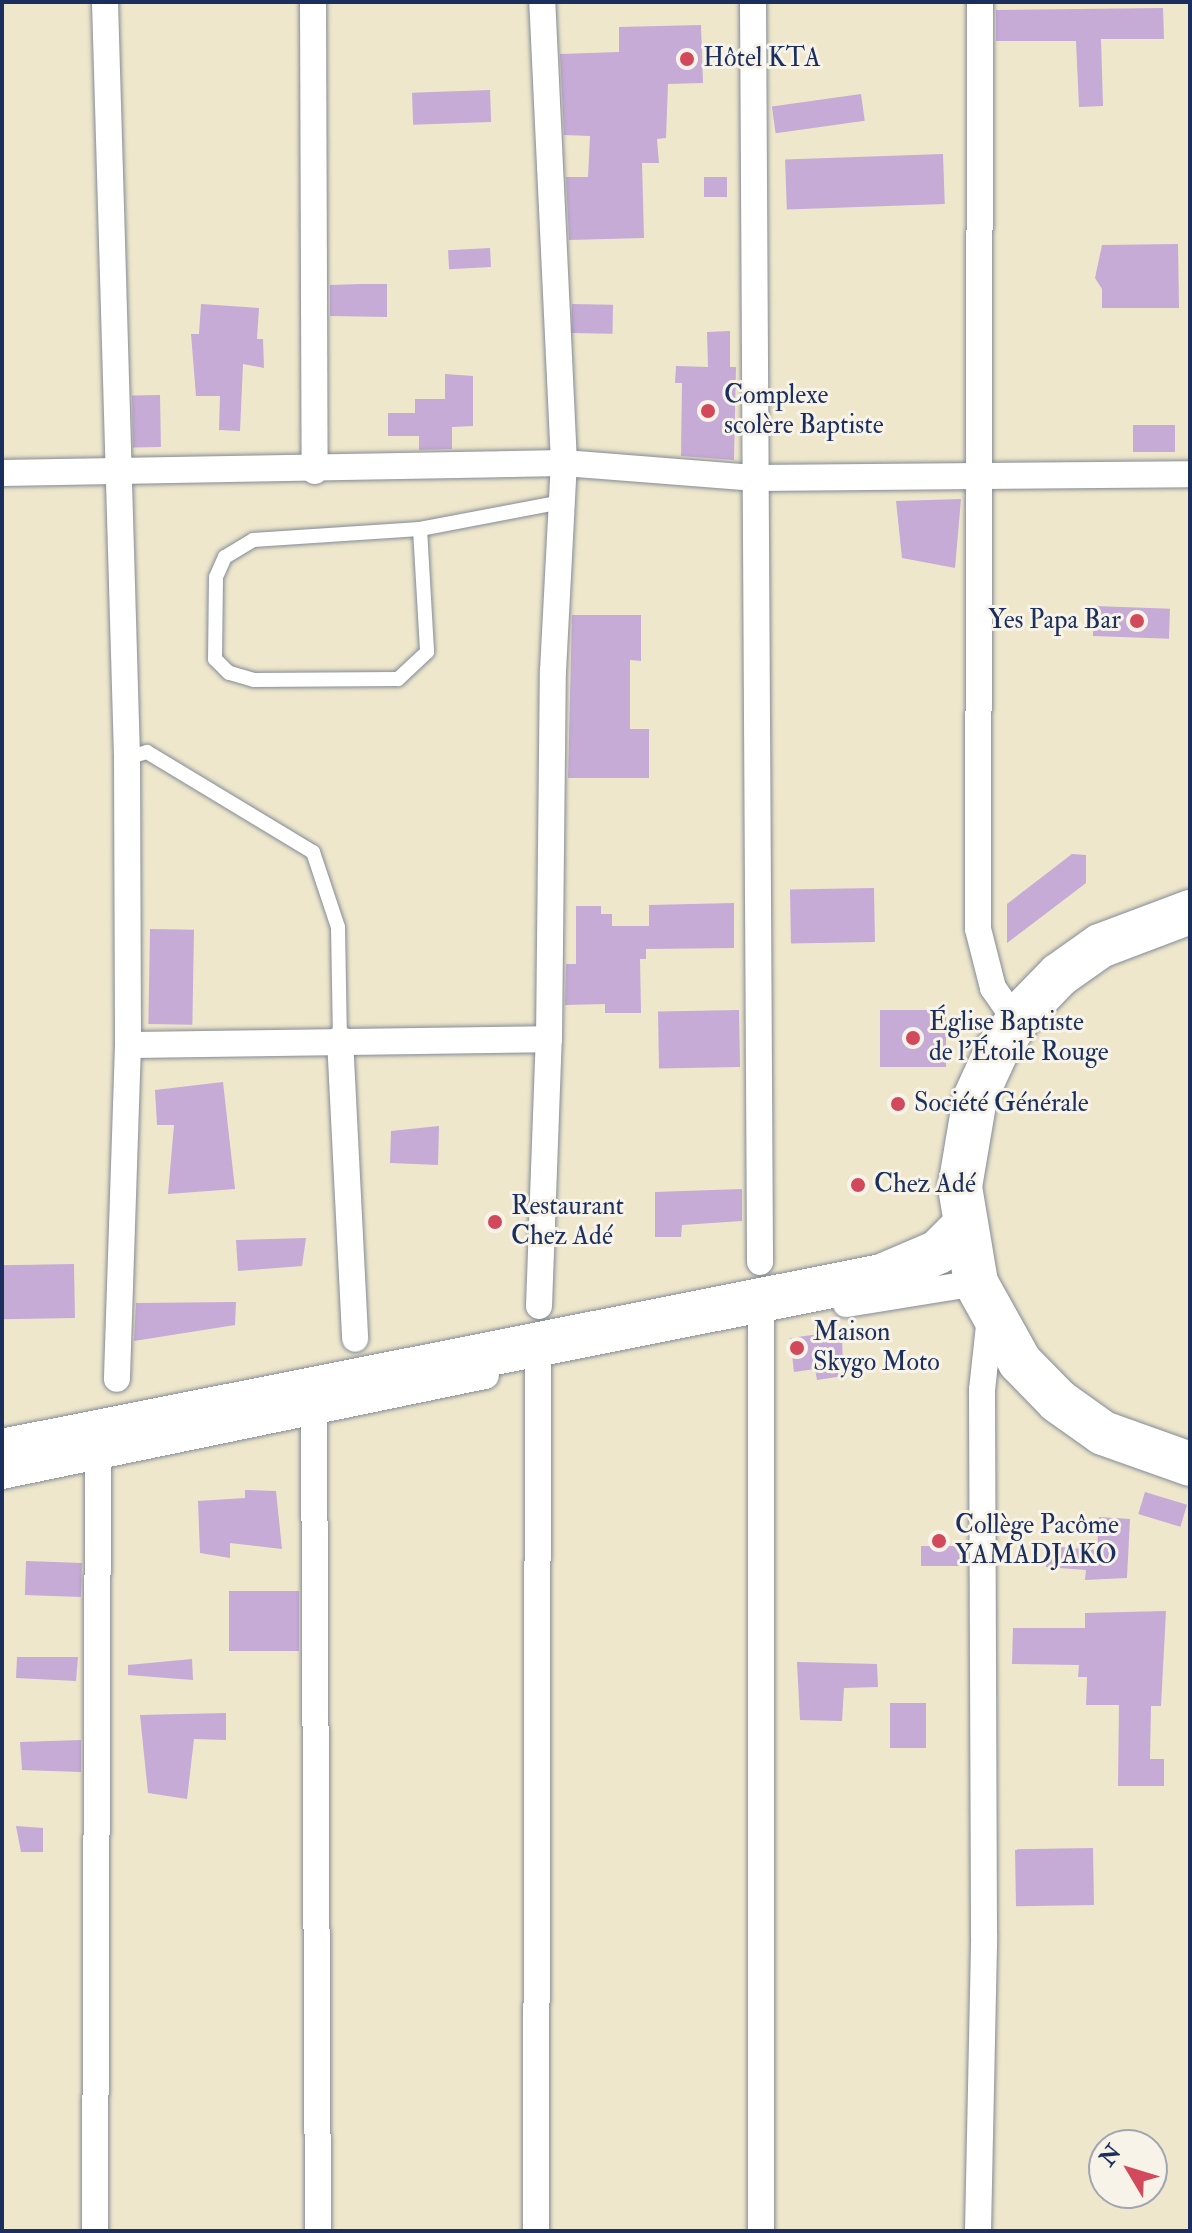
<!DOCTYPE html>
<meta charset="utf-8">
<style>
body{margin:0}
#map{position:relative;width:1192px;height:2233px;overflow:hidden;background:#eee7cc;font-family:"IM FELL Double Pica",serif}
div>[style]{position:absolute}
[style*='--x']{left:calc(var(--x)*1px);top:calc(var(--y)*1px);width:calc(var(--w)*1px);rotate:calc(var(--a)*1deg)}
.building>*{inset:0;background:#c5abd5;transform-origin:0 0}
.roads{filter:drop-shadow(0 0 2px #848b95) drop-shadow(0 0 2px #848b95)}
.lane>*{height:14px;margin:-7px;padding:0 7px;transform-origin:7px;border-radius:7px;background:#fff}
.street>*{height:26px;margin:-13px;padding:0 13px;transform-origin:13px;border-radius:13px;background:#fff}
.highway>*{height:44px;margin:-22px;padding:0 22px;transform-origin:22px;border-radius:22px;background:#fff}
.dots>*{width:22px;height:22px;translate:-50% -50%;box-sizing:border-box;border:4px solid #f7f3e8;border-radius:50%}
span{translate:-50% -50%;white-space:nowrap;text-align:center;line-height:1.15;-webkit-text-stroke:6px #f7f3e8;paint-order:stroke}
.poi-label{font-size:26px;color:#1b2f5e}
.left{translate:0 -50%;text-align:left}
.right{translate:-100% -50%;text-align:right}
.frame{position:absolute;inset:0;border:4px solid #1b2f5e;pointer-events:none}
.north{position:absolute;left:1088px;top:2129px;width:80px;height:80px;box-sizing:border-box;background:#f7f3e8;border:2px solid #9fa5b1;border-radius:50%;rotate:308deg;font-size:22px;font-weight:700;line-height:32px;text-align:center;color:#1b2f5e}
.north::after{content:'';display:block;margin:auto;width:28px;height:36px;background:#d1495b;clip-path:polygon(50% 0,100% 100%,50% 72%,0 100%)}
</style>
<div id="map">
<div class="building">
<i style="clip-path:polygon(1163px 8px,1164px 39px,1101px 39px,1103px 106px,1079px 107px,1076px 41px,996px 41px,996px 10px)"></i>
<i style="clip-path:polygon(701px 25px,703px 83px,668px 84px,666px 138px,657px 139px,659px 163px,642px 163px,644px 238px,569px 240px,566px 177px,588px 177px,590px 136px,564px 135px,560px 54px,619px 52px,619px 27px)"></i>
<i style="left:490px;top:90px;width:32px;height:78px;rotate:88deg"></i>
<i style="left:861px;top:94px;width:27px;height:90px;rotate:82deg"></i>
<i style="left:943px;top:154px;width:50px;height:158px;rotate:88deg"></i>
<i style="left:704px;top:177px;width:23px;height:20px"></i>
<i style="clip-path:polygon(1178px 244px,1179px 308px,1102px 308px,1102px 289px,1095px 278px,1102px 245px)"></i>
<i style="left:490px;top:248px;width:19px;height:42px;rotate:87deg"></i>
<i style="clip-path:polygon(360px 284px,387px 284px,387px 317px,330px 316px,330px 285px)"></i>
<i style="clip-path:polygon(201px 304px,259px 308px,257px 339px,263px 339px,264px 368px,243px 364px,240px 431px,219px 430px,220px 396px,196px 396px,191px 334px,199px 334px)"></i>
<i style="left:572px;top:304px;width:41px;height:29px;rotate:1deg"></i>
<i style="clip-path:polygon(730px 331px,730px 367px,736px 367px,734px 460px,681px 456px,682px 383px,675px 383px,676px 366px,708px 367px,707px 332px)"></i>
<i style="clip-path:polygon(445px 374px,473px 376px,473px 426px,452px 427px,452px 449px,419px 450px,419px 436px,388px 436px,388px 413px,415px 413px,415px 399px,445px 399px)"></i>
<i style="left:160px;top:395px;width:52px;height:28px;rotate:89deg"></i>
<i style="left:1133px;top:425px;width:42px;height:27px"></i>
<i style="clip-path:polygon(961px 499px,955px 568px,902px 558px,896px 501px)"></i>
<i style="left:1094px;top:606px;width:76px;height:30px;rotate:2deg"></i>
<i style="clip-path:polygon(572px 615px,641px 615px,641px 661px,630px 660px,630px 729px,649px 729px,649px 778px,568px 778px)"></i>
<i style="clip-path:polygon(1072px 854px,1086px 855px,1086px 883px,1007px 943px,1007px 904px)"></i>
<i style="left:874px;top:888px;width:54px;height:84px;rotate:89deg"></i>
<i style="clip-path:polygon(734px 903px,734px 948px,646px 949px,646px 959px,640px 959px,641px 1013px,605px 1013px,605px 1004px,565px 1005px,566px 964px,576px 964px,576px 906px,601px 906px,601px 914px,612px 914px,612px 926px,649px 926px,649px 905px)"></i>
<i style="left:150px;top:929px;width:44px;height:95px;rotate:1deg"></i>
<i style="left:739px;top:1010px;width:57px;height:81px;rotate:89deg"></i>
<i style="left:880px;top:1010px;width:66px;height:57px"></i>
<i style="clip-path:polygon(223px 1082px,235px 1189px,168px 1194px,174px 1125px,157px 1125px,155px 1090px)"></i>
<i style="clip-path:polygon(439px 1126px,438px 1165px,390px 1163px,391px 1131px)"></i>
<i style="clip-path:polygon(742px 1189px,742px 1221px,682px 1225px,681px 1237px,655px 1237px,655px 1192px)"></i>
<i style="clip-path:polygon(306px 1238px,302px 1266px,238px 1271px,236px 1240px)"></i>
<i style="left:74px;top:1264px;width:54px;height:72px;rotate:89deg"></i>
<i style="clip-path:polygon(236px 1302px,235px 1325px,134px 1341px,136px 1303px)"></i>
<i style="clip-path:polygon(842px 1331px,843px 1376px,817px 1380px,815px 1369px,794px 1372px,790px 1338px)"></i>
<i style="clip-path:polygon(245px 1490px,276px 1491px,282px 1549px,230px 1543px,230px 1558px,200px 1553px,198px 1501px,245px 1498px)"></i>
<i style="left:1145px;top:1492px;width:44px;height:23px;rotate:17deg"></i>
<i style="clip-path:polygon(1099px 1517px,1130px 1519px,1127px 1578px,1085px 1580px,1086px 1570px,1046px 1567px,1048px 1546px,1097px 1550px)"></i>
<i style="left:967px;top:1546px;width:20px;height:46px;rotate:90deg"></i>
<i style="left:82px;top:1563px;width:34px;height:56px;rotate:92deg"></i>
<i style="left:299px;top:1591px;width:60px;height:70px;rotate:90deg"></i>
<i style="clip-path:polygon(1166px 1611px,1161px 1706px,1151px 1706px,1150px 1759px,1164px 1759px,1164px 1786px,1118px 1786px,1119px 1705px,1086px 1705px,1087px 1677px,1078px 1677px,1079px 1665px,1012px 1664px,1013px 1628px,1085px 1628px,1085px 1613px)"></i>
<i style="clip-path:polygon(17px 1657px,78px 1657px,76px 1681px,16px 1678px)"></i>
<i style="clip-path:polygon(192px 1659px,193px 1680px,128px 1675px,128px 1665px)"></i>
<i style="clip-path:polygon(797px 1662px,877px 1664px,878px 1687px,844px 1688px,842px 1721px,800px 1720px)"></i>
<i style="left:890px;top:1703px;width:36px;height:45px"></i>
<i style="clip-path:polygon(226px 1713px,226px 1740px,194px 1739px,187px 1799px,148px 1793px,140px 1715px)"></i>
<i style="clip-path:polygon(81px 1740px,81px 1772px,22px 1770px,20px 1742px)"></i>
<i style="clip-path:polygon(16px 1826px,43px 1828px,43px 1852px,21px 1852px)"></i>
<i style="left:1093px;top:1848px;width:57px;height:78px;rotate:89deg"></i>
</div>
<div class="roads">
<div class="lane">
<i style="--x:420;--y:529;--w:123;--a:86.7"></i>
<i style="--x:427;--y:652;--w:40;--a:137"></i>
<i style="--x:398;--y:679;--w:144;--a:179.6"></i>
<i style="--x:254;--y:680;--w:26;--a:-164"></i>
<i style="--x:229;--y:673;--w:20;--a:-135"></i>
<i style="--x:215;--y:659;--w:82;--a:-89.3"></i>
<i style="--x:216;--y:577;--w:22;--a:-66"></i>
<i style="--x:225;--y:557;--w:33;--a:-31"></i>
<i style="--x:253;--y:540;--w:167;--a:-3.8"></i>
<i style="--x:420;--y:529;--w:145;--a:-10.8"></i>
<i style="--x:127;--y:758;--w:21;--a:-17"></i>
<i style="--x:147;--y:752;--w:194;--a:31.1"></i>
<i style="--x:313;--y:852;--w:79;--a:71.6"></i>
<i style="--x:338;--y:927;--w:112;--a:89"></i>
</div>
<div class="street">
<i style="--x:105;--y:2;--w:756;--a:88.33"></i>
<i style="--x:127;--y:758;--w:287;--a:89.8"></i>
<i style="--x:128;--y:1045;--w:334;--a:91.9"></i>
<i style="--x:313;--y:2;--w:469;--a:89.8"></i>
<i style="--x:753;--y:2;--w:1260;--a:89.68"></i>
<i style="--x:980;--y:2;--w:927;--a:90.12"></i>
<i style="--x:978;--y:929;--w:61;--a:75.7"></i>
<i style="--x:993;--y:988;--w:40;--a:55.1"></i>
<i style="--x:2;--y:473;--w:562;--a:-1.02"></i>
<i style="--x:564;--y:463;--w:193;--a:4.5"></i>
<i style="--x:756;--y:478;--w:434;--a:-0.5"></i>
<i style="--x:340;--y:1039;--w:300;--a:87.1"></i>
<i style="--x:128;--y:1045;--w:421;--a:-0.8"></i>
<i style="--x:846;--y:1304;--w:132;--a:-9.2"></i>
<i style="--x:539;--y:1306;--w:267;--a:-87.9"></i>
<i style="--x:549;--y:1039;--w:368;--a:-89.4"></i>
<i style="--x:553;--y:671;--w:208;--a:-87"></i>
<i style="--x:564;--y:463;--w:462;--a:-92.7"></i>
<i style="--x:314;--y:1415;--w:816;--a:89.72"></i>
<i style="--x:2;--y:1476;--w:494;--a:-11.7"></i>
<i style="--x:95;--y:2231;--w:775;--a:-89.78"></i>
<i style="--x:536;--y:2231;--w:866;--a:-89.87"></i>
<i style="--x:761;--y:2231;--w:913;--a:-90"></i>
<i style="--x:978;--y:2231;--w:296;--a:-88.8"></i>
<i style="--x:984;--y:1935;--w:545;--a:-90.21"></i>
<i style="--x:982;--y:1390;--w:74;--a:-83.8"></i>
</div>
<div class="highway">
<i style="--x:1190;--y:912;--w:96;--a:159.3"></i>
<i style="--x:1100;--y:946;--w:50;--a:144.7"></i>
<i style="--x:1059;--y:975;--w:50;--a:134.2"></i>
<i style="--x:1024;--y:1011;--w:47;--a:124.7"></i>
<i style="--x:997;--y:1050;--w:53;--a:114.6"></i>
<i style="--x:975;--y:1098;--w:90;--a:99.6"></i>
<i style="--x:960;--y:1187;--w:97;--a:80.5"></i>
<i style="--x:976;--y:1283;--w:90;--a:60.9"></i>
<i style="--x:1020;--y:1362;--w:54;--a:45.7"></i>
<i style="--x:1058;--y:1401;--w:55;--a:35.4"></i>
<i style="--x:1103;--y:1433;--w:92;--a:19.6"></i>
<i style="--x:2;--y:1451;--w:897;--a:-11.25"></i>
<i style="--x:882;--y:1276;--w:61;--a:-23.2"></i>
<i style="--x:938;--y:1252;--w:35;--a:-45"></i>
</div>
</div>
<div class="dots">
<i style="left:687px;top:59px;background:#d1495b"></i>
<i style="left:708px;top:411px;background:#d1495b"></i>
<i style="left:1137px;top:621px;background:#d1495b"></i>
<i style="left:913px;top:1038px;background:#d1495b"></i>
<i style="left:898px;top:1104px;background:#d1495b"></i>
<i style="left:858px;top:1185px;background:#d1495b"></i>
<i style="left:495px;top:1222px;background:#d1495b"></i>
<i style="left:797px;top:1348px;background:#d1495b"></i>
<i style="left:939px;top:1541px;background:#d1495b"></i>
</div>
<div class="poi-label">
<span class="left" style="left:703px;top:59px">Hôtel KTA</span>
<span class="left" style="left:724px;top:411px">Complexe<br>scolère Baptiste</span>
<span class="right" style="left:1121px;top:621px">Yes Papa Bar</span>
<span class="left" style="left:929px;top:1038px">Église Baptiste<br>de l'Étoile Rouge</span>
<span class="left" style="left:914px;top:1104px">Société Générale</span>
<span class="left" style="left:874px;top:1185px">Chez Adé</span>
<span class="left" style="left:511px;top:1222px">Restaurant<br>Chez Adé</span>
<span class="left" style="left:813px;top:1348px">Maison<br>Skygo Moto</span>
<span class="left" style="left:955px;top:1541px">Collège Pacôme<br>YAMADJAKO</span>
</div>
<div class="frame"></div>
<div class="north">N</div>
</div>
